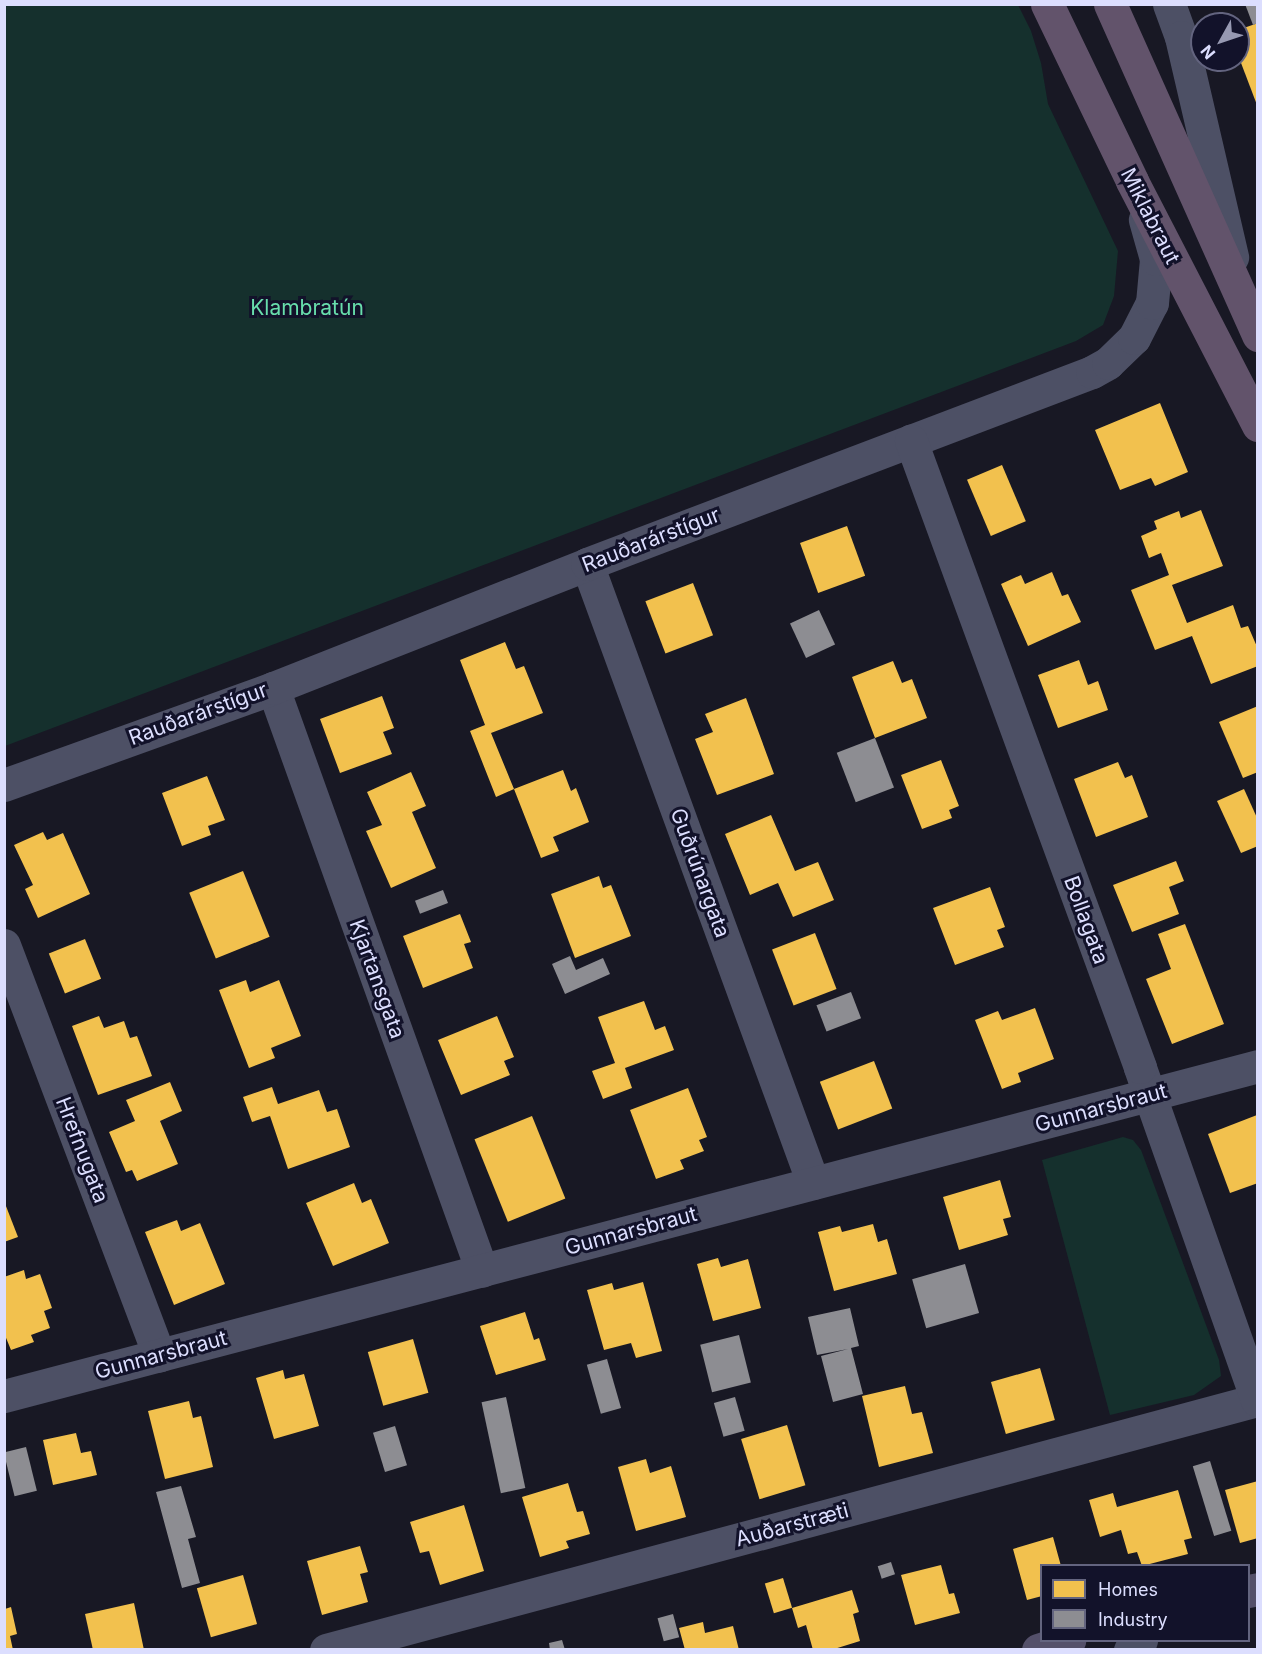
<!DOCTYPE html>
<meta charset="utf-8">
<style>
body{margin:0}
#map{position:relative;width:1262px;height:1654px;overflow:hidden;background:#181824;font-family:Inter,sans-serif}
div>[style]{position:absolute}
[style*='--x']{left:calc(var(--x)*1px);top:calc(var(--y)*1px);width:calc(var(--w)*1px);rotate:calc(var(--a)*1deg)}
.green>*{inset:0;background:#15302d}
.homes>*{inset:0;background:#f2c14e;transform-origin:0 0}
.industry>*{inset:0;background:#8d8d92;transform-origin:0 0}
.minor>*{height:33px;margin:-16.5px;padding:0 16.5px;transform-origin:16.5px;border-radius:16.5px;background:#4d5065}
.major>*{height:33px;margin:-16.5px;padding:0 16.5px;transform-origin:16.5px;border-radius:16.5px;background:#54506a}
.highway>*{height:33px;margin:-16.5px;padding:0 16.5px;transform-origin:16.5px;border-radius:16.5px;background:#62536b}
span{translate:-50% -50%;white-space:nowrap;text-align:center;line-height:1.15;-webkit-text-stroke:6px #12122a;paint-order:stroke}
.street-label{font-size:21px;color:#dcdefe}
.park-label{font-size:21px;color:#68deac}
.frame{position:absolute;inset:0;border:6px solid #dcdefe;pointer-events:none}
.legend{position:absolute;left:1040px;top:1564px;width:210px;height:78px;box-sizing:border-box;background:#12122a;border:2px solid #63647f;margin:0;padding:8px 10px;list-style:none;font-size:18px;color:#dcdefe}
.legend li{display:flex;align-items:center;gap:12px;height:30px}
.legend b{width:30px;border:2px solid #63647f}
.north{position:absolute;left:1190px;top:12px;width:60px;height:60px;box-sizing:border-box;background:#12122a;border:2px solid #63647f;border-radius:50%;rotate:230deg;font-size:16px;font-weight:700;line-height:24px;text-align:center;color:#dcdefe}
.north::after{content:'';display:block;margin:auto;width:21px;height:27px;background:#9799b2;clip-path:polygon(50% 0,100% 100%,50% 72%,0 100%)}
</style>
<div id="map">
<div class="green">
<i style="clip-path:polygon(5px 4px,1018px 5px,1031px 31px,1041px 63px,1048px 104px,1118px 251px,1114px 296px,1103px 325px,1076px 341px,5px 746px)"></i>
<i style="clip-path:polygon(1123px 1137px,1133px 1140px,1141px 1150px,1219px 1360px,1221px 1376px,1194px 1395px,1110px 1415px,1042px 1160px)"></i>
</div>
<div class="homes">
<i style="clip-path:polygon(1258px 23px,1258px 105px,1257px 105px,1238px 55px,1238px 30px)"></i>
<i style="clip-path:polygon(1160px 403px,1188px 472px,1155px 486px,1151px 478px,1120px 490px,1095px 430px)"></i>
<i style="left:1002px;top:465px;width:61px;height:38px;rotate:67deg"></i>
<i style="clip-path:polygon(1201px 510px,1223px 566px,1172px 585px,1187px 623px,1233px 605px,1241px 628px,1248px 626px,1258px 649px,1258px 666px,1211px 684px,1192px 636px,1155px 650px,1131px 590px,1169px 575px,1161px 553px,1149px 558px,1141px 536px,1157px 529px,1154px 521px,1179px 511px,1181px 518px)"></i>
<i style="left:847px;top:526px;width:53px;height:50px;rotate:70deg"></i>
<i style="clip-path:polygon(1052px 572px,1062px 596px,1068px 594px,1081px 622px,1028px 646px,1001px 584px,1021px 575px,1025px 584px)"></i>
<i style="left:693px;top:583px;width:56px;height:51px;rotate:69deg"></i>
<i style="clip-path:polygon(505px 642px,516px 669px,524px 666px,543px 713px,491px 733px,514px 789px,496px 797px,470px 731px,485px 725px,460px 660px)"></i>
<i style="clip-path:polygon(1079px 660px,1088px 685px,1098px 681px,1108px 710px,1058px 728px,1038px 675px)"></i>
<i style="clip-path:polygon(893px 661px,902px 683px,912px 679px,927px 718px,875px 738px,852px 677px)"></i>
<i style="clip-path:polygon(382px 696px,394px 728px,383px 732px,392px 754px,340px 773px,320px 719px)"></i>
<i style="clip-path:polygon(746px 698px,774px 774px,717px 795px,695px 739px,713px 732px,705px 714px)"></i>
<i style="clip-path:polygon(1258px 706px,1258px 772px,1243px 778px,1219px 722px)"></i>
<i style="clip-path:polygon(941px 760px,959px 806px,949px 810px,952px 818px,922px 829px,901px 775px)"></i>
<i style="clip-path:polygon(1118px 762px,1125px 778px,1132px 775px,1148px 817px,1096px 837px,1074px 779px)"></i>
<i style="clip-path:polygon(563px 770px,571px 791px,576px 788px,589px 822px,553px 837px,559px 851px,541px 858px,514px 789px)"></i>
<i style="clip-path:polygon(411px 772px,426px 806px,412px 812px,436px 868px,391px 888px,366px 831px,382px 825px,367px 792px)"></i>
<i style="clip-path:polygon(207px 776px,225px 820px,208px 826px,211px 835px,182px 846px,162px 793px)"></i>
<i style="clip-path:polygon(1244px 789px,1258px 820px,1258px 846px,1241px 853px,1217px 801px)"></i>
<i style="clip-path:polygon(771px 815px,795px 871px,818px 862px,834px 900px,793px 917px,778px 883px,750px 895px,725px 834px)"></i>
<i style="clip-path:polygon(43px 832px,47px 840px,63px 833px,90px 894px,38px 918px,25px 889px,33px 885px,14px 845px)"></i>
<i style="clip-path:polygon(1176px 861px,1184px 881px,1169px 887px,1179px 914px,1132px 932px,1113px 885px)"></i>
<i style="left:243px;top:871px;width:71px;height:58px;rotate:68deg"></i>
<i style="clip-path:polygon(599px 876px,603px 888px,611px 885px,631px 936px,575px 958px,551px 894px)"></i>
<i style="clip-path:polygon(990px 887px,1005px 927px,997px 930px,1004px 947px,955px 965px,933px 908px)"></i>
<i style="clip-path:polygon(460px 914px,471px 942px,464px 944px,473px 968px,423px 988px,403px 936px)"></i>
<i style="clip-path:polygon(1185px 924px,1224px 1024px,1172px 1044px,1146px 979px,1171px 969px,1158px 934px)"></i>
<i style="left:815px;top:933px;width:60px;height:46px;rotate:69deg"></i>
<i style="left:85px;top:939px;width:43px;height:39px;rotate:68deg"></i>
<i style="clip-path:polygon(246px 980px,250px 992px,279px 980px,301px 1036px,271px 1048px,275px 1058px,249px 1068px,219px 990px)"></i>
<i style="clip-path:polygon(644px 1001px,655px 1030px,665px 1026px,674px 1050px,625px 1068px,632px 1088px,603px 1099px,592px 1071px,615px 1063px,598px 1017px)"></i>
<i style="clip-path:polygon(1035px 1008px,1054px 1059px,1018px 1073px,1021px 1082px,1002px 1089px,975px 1020px,998px 1011px,1002px 1020px)"></i>
<i style="clip-path:polygon(99px 1016px,104px 1028px,124px 1021px,130px 1038px,137px 1036px,152px 1076px,98px 1095px,72px 1026px)"></i>
<i style="clip-path:polygon(497px 1016px,514px 1057px,504px 1061px,510px 1075px,461px 1095px,438px 1040px)"></i>
<i style="left:874px;top:1061px;width:51px;height:58px;rotate:69deg"></i>
<i style="clip-path:polygon(170px 1082px,182px 1111px,160px 1121px,178px 1164px,137px 1181px,132px 1170px,126px 1172px,109px 1132px,135px 1121px,126px 1100px)"></i>
<i style="clip-path:polygon(272px 1087px,278px 1104px,319px 1090px,327px 1112px,337px 1109px,350px 1147px,288px 1169px,270px 1116px,252px 1122px,243px 1097px)"></i>
<i style="clip-path:polygon(688px 1088px,707px 1137px,699px 1140px,704px 1151px,680px 1160px,684px 1169px,656px 1179px,630px 1110px)"></i>
<i style="clip-path:polygon(1257px 1115px,1258px 1183px,1230px 1193px,1208px 1134px)"></i>
<i style="left:532px;top:1116px;width:89px;height:62px;rotate:68deg"></i>
<i style="clip-path:polygon(1000px 1180px,1011px 1217px,1003px 1219px,1008px 1235px,959px 1250px,943px 1197px)"></i>
<i style="clip-path:polygon(354px 1183px,362px 1203px,371px 1199px,389px 1243px,333px 1266px,306px 1203px)"></i>
<i style="clip-path:polygon(4px 1201px,18px 1237px,4px 1242px)"></i>
<i style="clip-path:polygon(177px 1220px,181px 1231px,200px 1223px,225px 1284px,174px 1305px,145px 1232px)"></i>
<i style="clip-path:polygon(873px 1224px,878px 1242px,887px 1239px,897px 1274px,834px 1291px,818px 1232px,840px 1226px,842px 1232px)"></i>
<i style="clip-path:polygon(718px 1258px,721px 1267px,748px 1259px,761px 1308px,713px 1321px,697px 1264px)"></i>
<i style="clip-path:polygon(24px 1270px,26px 1279px,40px 1274px,52px 1308px,44px 1311px,50px 1328px,31px 1335px,34px 1342px,11px 1350px,4px 1333px,4px 1277px)"></i>
<i style="clip-path:polygon(643px 1282px,662px 1351px,636px 1358px,631px 1343px,604px 1350px,587px 1290px,612px 1283px,614px 1290px)"></i>
<i style="clip-path:polygon(525px 1312px,534px 1340px,539px 1338px,546px 1360px,496px 1375px,480px 1326px)"></i>
<i style="left:413px;top:1339px;width:56px;height:47px;rotate:74deg"></i>
<i style="left:1040px;top:1368px;width:54px;height:51px;rotate:74deg"></i>
<i style="clip-path:polygon(283px 1370px,285px 1379px,304px 1374px,319px 1426px,274px 1439px,256px 1378px)"></i>
<i style="clip-path:polygon(905px 1386px,912px 1414px,922px 1412px,933px 1453px,879px 1467px,862px 1396px)"></i>
<i style="clip-path:polygon(189px 1401px,193px 1418px,201px 1416px,213px 1467px,165px 1479px,148px 1411px)"></i>
<i style="left:787px;top:1425px;width:63px;height:48px;rotate:73deg"></i>
<i style="clip-path:polygon(76px 1433px,81px 1453px,91px 1451px,97px 1475px,53px 1485px,43px 1440px)"></i>
<i style="clip-path:polygon(646px 1459px,650px 1473px,671px 1466px,686px 1517px,636px 1531px,618px 1467px)"></i>
<i style="clip-path:polygon(1258px 1481px,1258px 1538px,1240px 1543px,1225px 1490px)"></i>
<i style="clip-path:polygon(568px 1483px,577px 1512px,583px 1511px,590px 1534px,566px 1541px,569px 1548px,540px 1557px,522px 1497px)"></i>
<i style="clip-path:polygon(1178px 1490px,1192px 1538px,1184px 1540px,1188px 1554px,1142px 1566px,1137px 1552px,1128px 1554px,1121px 1530px,1100px 1537px,1089px 1500px,1113px 1493px,1117px 1507px)"></i>
<i style="clip-path:polygon(464px 1505px,484px 1571px,440px 1585px,429px 1551px,420px 1553px,410px 1522px)"></i>
<i style="clip-path:polygon(1053px 1537px,1061px 1566px,1042px 1566px,1042px 1596px,1027px 1600px,1013px 1549px)"></i>
<i style="clip-path:polygon(360px 1546px,368px 1572px,360px 1574px,368px 1602px,322px 1615px,307px 1561px)"></i>
<i style="clip-path:polygon(941px 1565px,949px 1594px,954px 1593px,960px 1613px,915px 1625px,901px 1575px)"></i>
<i style="left:243px;top:1575px;width:51px;height:48px;rotate:74deg"></i>
<i style="left:783px;top:1578px;width:31px;height:19px;rotate:73deg"></i>
<i style="clip-path:polygon(852px 1590px,859px 1612px,853px 1614px,860px 1641px,831px 1650px,813px 1650px,806px 1625px,798px 1628px,792px 1608px)"></i>
<i style="clip-path:polygon(134px 1603px,144px 1650px,93px 1650px,85px 1614px)"></i>
<i style="clip-path:polygon(11px 1607px,17px 1634px,10px 1636px,13px 1650px,5px 1650px,5px 1609px)"></i>
<i style="clip-path:polygon(703px 1622px,705px 1633px,733px 1626px,739px 1650px,685px 1650px,679px 1628px)"></i>
</div>
<div class="industry">
<i style="clip-path:polygon(1245px 4px,1258px 4px,1258px 23px,1253px 25px)"></i>
<i style="left:819px;top:610px;width:38px;height:32px;rotate:65deg"></i>
<i style="left:875px;top:738px;width:53px;height:41px;rotate:69deg"></i>
<i style="left:443px;top:890px;width:14px;height:30px;rotate:69deg"></i>
<i style="clip-path:polygon(570px 956px,576px 970px,603px 958px,610px 974px,565px 994px,552px 964px)"></i>
<i style="left:851px;top:992px;width:28px;height:37px;rotate:69deg"></i>
<i style="left:965px;top:1264px;width:51px;height:55px;rotate:74deg"></i>
<i style="clip-path:polygon(850px 1308px,859px 1346px,851px 1348px,863px 1394px,833px 1402px,821px 1356px,848px 1349px,817px 1355px,808px 1317px)"></i>
<i style="left:739px;top:1335px;width:49px;height:40px;rotate:76deg"></i>
<i style="left:607px;top:1359px;width:51px;height:21px;rotate:74deg"></i>
<i style="left:506px;top:1397px;width:93px;height:25px;rotate:78deg"></i>
<i style="left:735px;top:1397px;width:35px;height:22px;rotate:74deg"></i>
<i style="left:395px;top:1426px;width:41px;height:23px;rotate:73deg"></i>
<i style="left:26px;top:1447px;width:45px;height:23px;rotate:76deg"></i>
<i style="left:1210px;top:1461px;width:73px;height:18px;rotate:73deg"></i>
<i style="clip-path:polygon(181px 1486px,196px 1537px,188px 1539px,200px 1583px,182px 1588px,156px 1492px)"></i>
<i style="left:891px;top:1562px;width:13px;height:14px;rotate:72deg"></i>
<i style="left:673px;top:1614px;width:24px;height:16px;rotate:75deg"></i>
<i style="clip-path:polygon(562px 1640px,565px 1650px,550px 1650px,549px 1643px)"></i>
</div>
<div class="minor">
<i style="--x:1169;--y:4;--w:35;--a:70"></i>
<i style="--x:1181;--y:37;--w:226;--a:76.9"></i>
<i style="--x:587;--y:564;--w:659;--a:69.94"></i>
<i style="--x:273;--y:688;--w:619;--a:70.28"></i>
<i style="--x:4;--y:785;--w:286;--a:-19.8"></i>
<i style="--x:273;--y:688;--w:338;--a:-21.5"></i>
<i style="--x:587;--y:564;--w:540;--a:-20.82"></i>
<i style="--x:1092;--y:372;--w:18;--a:-29"></i>
<i style="--x:1108;--y:363;--w:36;--a:-44"></i>
<i style="--x:1134;--y:338;--w:39;--a:-63"></i>
<i style="--x:1152;--y:303;--w:44;--a:-84.8"></i>
<i style="--x:1156;--y:259;--w:41;--a:-105.8"></i>
<i style="--x:4;--y:945;--w:439;--a:69.3"></i>
<i style="--x:4;--y:1396;--w:1297;--a:-14.74"></i>
<i style="--x:326;--y:1650;--w:964;--a:-15.03"></i>
<i style="--x:1257;--y:1400;--w:353;--a:-109.4"></i>
<i style="--x:1140;--y:1067;--w:667;--a:-110.09"></i>
<i style="--x:1130;--y:1650;--w:15;--a:-42"></i>
</div>
<div class="major">
<i style="--x:1248;--y:1591;--w:10;--a:-11"></i>
<i style="--x:1038;--y:1650;--w:33;--a:-18"></i>
</div>
<div class="highway">
<i style="--x:1047;--y:4;--w:196;--a:64.3"></i>
<i style="--x:1132;--y:181;--w:275;--a:62.7"></i>
<i style="--x:1110;--y:4;--w:363;--a:65.9"></i>
</div>
<div class="street-label">
<span style="left:1150px;top:216px;rotate:63deg">Miklabraut</span>
<span style="left:651px;top:540px;rotate:-21deg">Rauðarárstígur</span>
<span style="left:198px;top:714px;rotate:-20deg">Rauðarárstígur</span>
<span style="left:700px;top:873px;rotate:70deg">Guðrúnargata</span>
<span style="left:1086px;top:920px;rotate:70deg">Bollagata</span>
<span style="left:377px;top:979px;rotate:70deg">Kjartansgata</span>
<span style="left:1101px;top:1108px;rotate:-15deg">Gunnarsbraut</span>
<span style="left:82px;top:1150px;rotate:69deg">Hrefnugata</span>
<span style="left:631px;top:1231px;rotate:-15deg">Gunnarsbraut</span>
<span style="left:161px;top:1355px;rotate:-15deg">Gunnarsbraut</span>
<span style="left:792px;top:1525px;rotate:-15deg">Auðarstræti</span>
</div>
<div class="park-label">
<span style="left:307px;top:308px">Klambratún</span>
</div>
<div class="frame"></div>
<ul class="legend">
<li><b style="height:16px;background:#f2c14e"></b>Homes</li>
<li><b style="height:16px;background:#8d8d92"></b>Industry</li>
</ul>
<div class="north">N</div>
</div>
